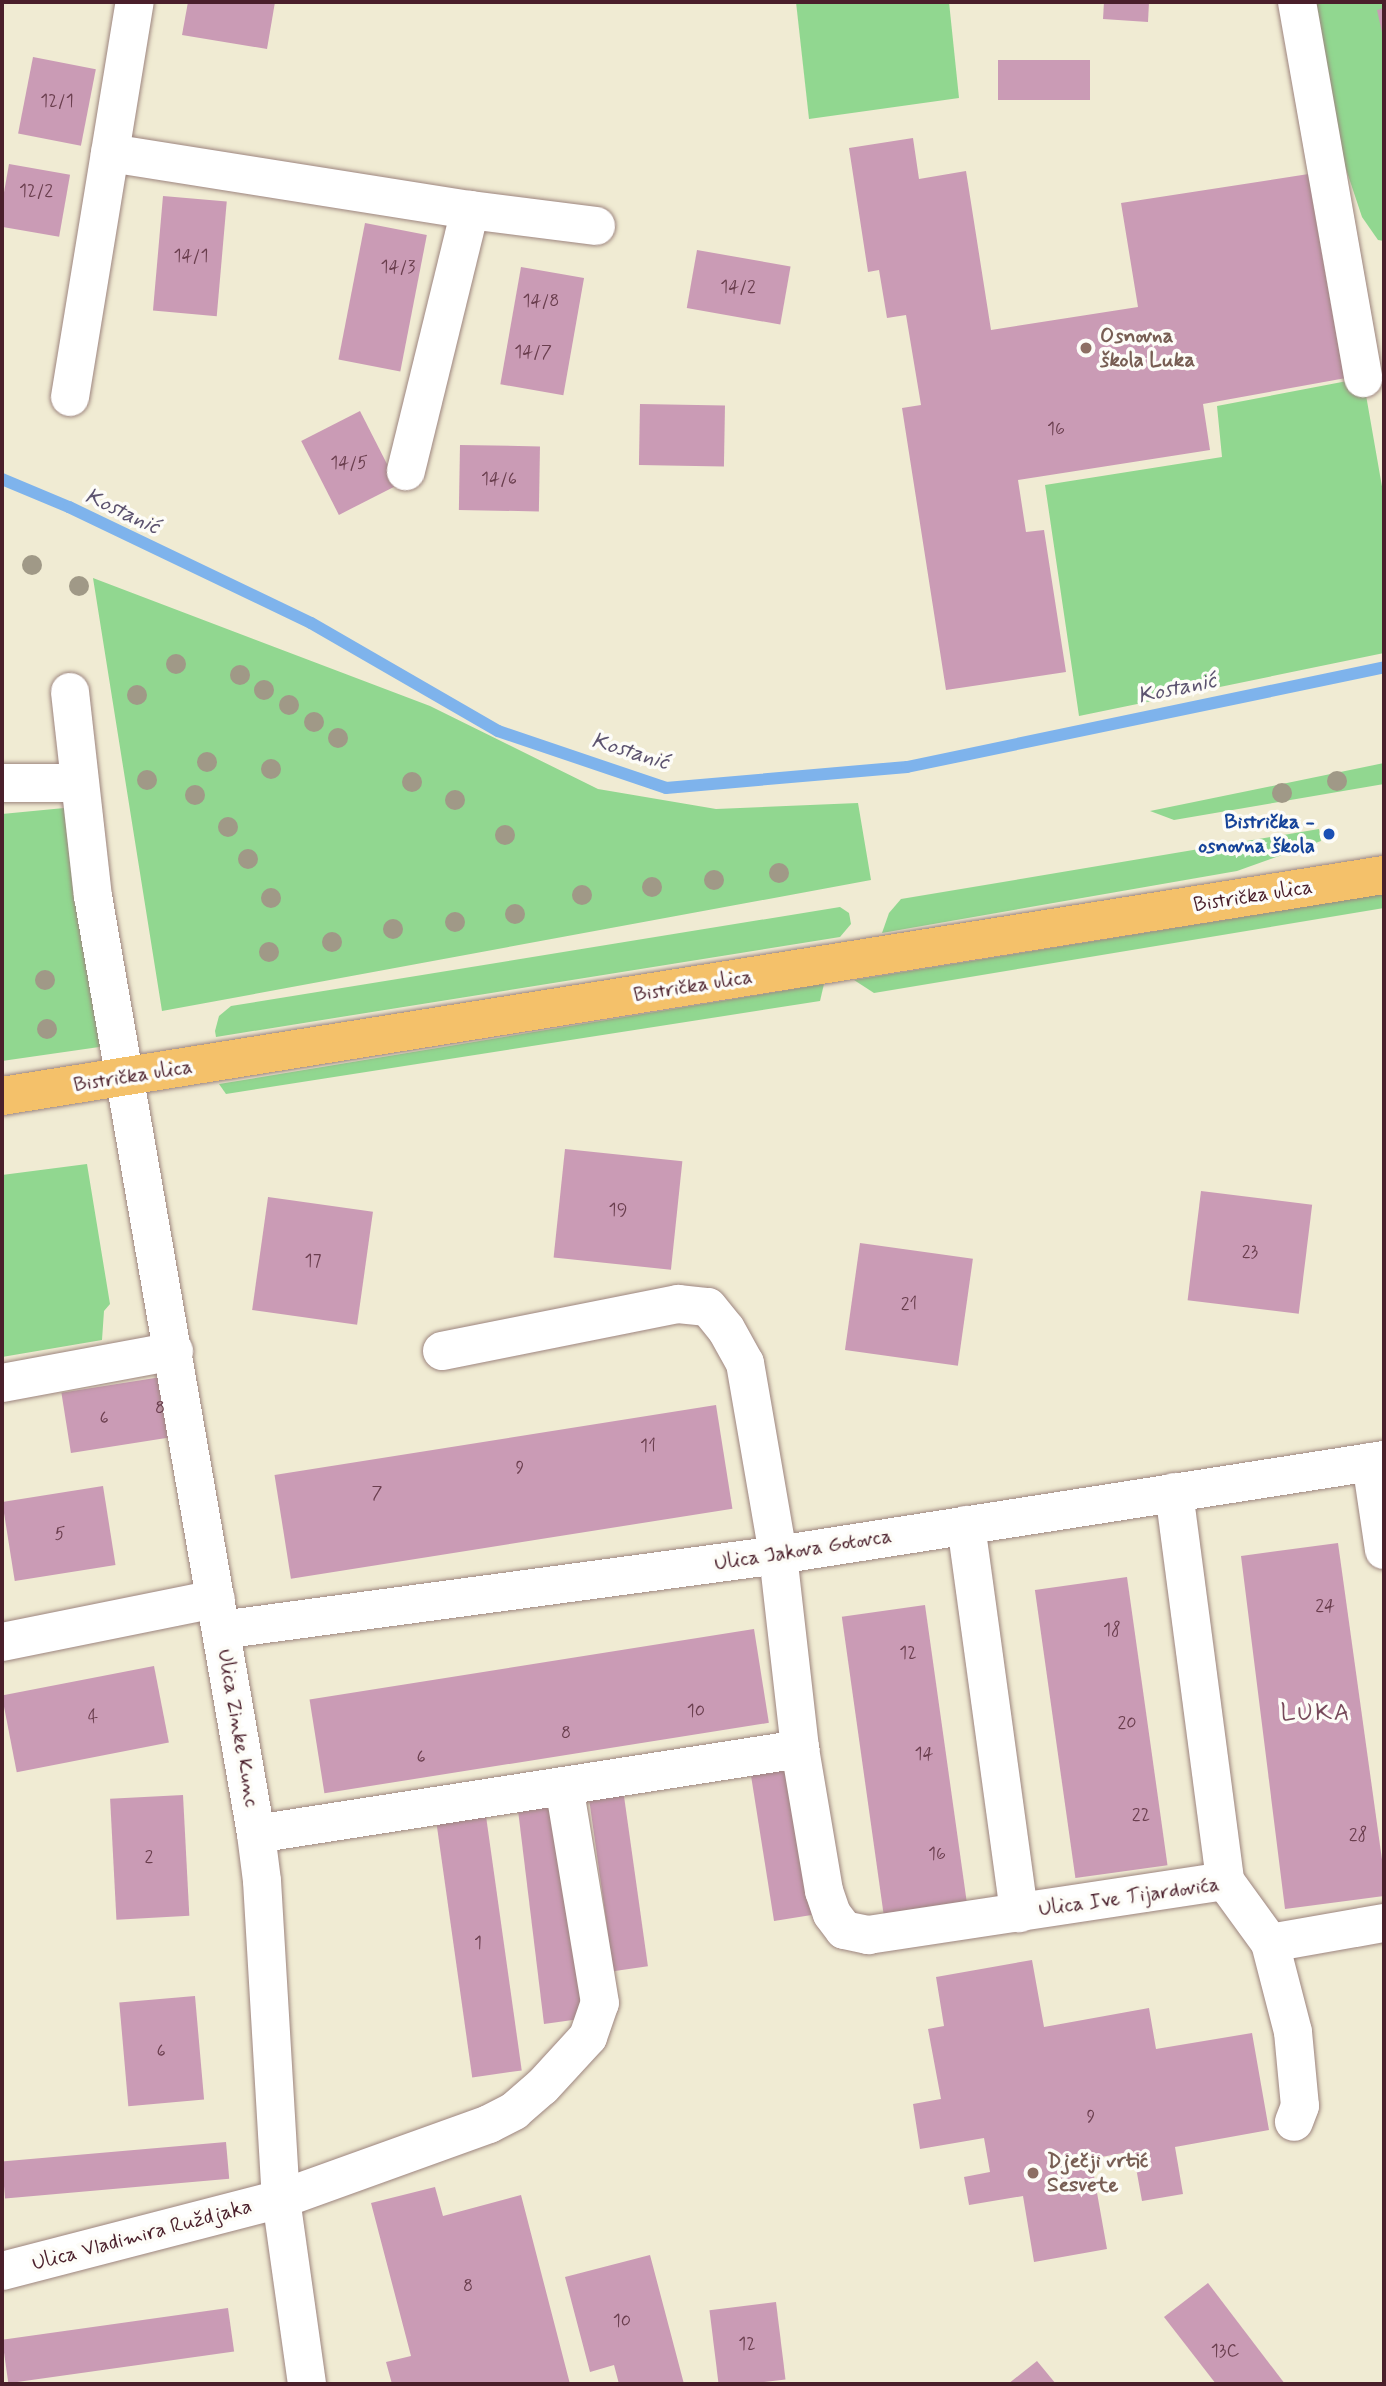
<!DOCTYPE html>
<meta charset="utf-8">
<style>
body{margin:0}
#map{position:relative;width:1386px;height:2386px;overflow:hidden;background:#f0ebd3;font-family:Mynerve,sans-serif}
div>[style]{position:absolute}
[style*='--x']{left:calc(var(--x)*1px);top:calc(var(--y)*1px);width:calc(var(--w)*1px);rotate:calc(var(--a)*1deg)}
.green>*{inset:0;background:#91d790}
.stream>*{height:12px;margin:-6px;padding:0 6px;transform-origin:6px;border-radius:6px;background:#7eb3ec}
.building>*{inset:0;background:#ca9bb5;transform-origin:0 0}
.roads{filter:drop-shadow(0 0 2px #9d857f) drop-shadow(0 0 2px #9d857f)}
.minor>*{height:38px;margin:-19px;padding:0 19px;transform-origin:19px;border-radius:19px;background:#fff}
.major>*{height:38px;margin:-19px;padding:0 19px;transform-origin:19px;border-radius:19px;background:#f4c16a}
.trees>*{width:20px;height:20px;margin:-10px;border-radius:50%;background:#a09987}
.dots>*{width:19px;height:19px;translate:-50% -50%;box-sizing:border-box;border:4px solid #fdfcf7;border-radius:50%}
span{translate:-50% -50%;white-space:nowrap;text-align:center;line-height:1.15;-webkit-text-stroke:7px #fdfcf7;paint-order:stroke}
.number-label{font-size:18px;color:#6a3e4e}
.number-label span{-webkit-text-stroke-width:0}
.education-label{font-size:21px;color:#785e54;font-weight:700}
.left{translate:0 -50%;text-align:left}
.transit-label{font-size:21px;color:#164399;font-weight:700}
.right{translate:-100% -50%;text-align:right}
.street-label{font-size:21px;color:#4a1f2b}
.water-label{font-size:23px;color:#5c536f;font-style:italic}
.quarter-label{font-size:24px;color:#774a5b;letter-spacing:2px}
.frame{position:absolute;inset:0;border:4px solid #4a1f2b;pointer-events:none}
</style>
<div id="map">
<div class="green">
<i style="clip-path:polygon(796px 2px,949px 2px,959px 98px,809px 119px)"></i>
<i style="clip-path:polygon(1316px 2px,1384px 2px,1384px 241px,1378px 240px,1362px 217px,1345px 166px)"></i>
<i style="clip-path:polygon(1363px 378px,1384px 498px,1384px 653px,1079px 716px,1045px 485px,1222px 457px,1217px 406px)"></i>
<i style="clip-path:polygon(93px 578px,430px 706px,598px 789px,716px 809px,858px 803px,871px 880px,162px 1011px)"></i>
<i style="clip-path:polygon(1384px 763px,1384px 784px,1174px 820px,1150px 811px)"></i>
<i style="clip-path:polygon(85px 806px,120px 1044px,2px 1061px,2px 814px)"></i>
<i style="clip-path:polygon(1319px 829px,1321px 841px,1237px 871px,882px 933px,889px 913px,901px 899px)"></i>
<i style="clip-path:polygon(1384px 894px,1384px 908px,874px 993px,854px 980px)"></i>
<i style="clip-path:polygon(840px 907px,849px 913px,851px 924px,840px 937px,216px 1037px,215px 1031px,219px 1016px,231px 1006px)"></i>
<i style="clip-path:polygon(824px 984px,820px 1001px,226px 1094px,219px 1084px)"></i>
<i style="clip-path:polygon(87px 1164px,110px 1304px,104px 1311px,102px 1340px,2px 1357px,2px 1175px)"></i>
</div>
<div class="stream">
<i style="--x:2;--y:479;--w:73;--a:22.7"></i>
<i style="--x:69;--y:507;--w:268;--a:25.6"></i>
<i style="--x:311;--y:623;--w:216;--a:30"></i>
<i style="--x:498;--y:731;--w:177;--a:18.7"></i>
<i style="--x:666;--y:788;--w:242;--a:-5"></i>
<i style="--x:907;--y:767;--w:487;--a:-11.8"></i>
</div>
<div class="building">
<i style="clip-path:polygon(188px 2px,275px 2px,267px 49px,182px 35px)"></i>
<i style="clip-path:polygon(1104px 2px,1149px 2px,1148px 22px,1103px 19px)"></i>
<i style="clip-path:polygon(1384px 8px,1384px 36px,1383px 37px,1377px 10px)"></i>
<i style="left:33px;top:57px;width:64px;height:78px;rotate:11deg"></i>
<i style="left:998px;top:60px;width:92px;height:40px"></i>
<i style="clip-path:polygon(913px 138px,919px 179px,966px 171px,991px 330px,1138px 307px,1121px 203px,1315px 173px,1346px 378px,1203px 404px,1210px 450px,1018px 480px,1026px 532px,1044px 530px,1066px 672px,946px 690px,902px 408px,921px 405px,906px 315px,887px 318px,879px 270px,868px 272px,849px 148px)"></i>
<i style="left:9px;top:164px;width:62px;height:63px;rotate:10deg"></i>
<i style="left:163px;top:196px;width:64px;height:115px;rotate:5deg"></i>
<i style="left:365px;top:223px;width:63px;height:139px;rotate:11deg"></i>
<i style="left:697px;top:250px;width:95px;height:59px;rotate:10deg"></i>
<i style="left:521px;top:267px;width:64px;height:119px;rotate:10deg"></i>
<i style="left:640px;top:404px;width:85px;height:61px;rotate:1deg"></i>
<i style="left:360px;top:411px;width:83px;height:66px;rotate:63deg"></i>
<i style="left:460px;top:445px;width:80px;height:65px;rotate:1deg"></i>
<i style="left:565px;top:1149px;width:118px;height:109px;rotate:6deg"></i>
<i style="left:1201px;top:1191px;width:112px;height:110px;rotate:7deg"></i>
<i style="left:268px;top:1197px;width:106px;height:114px;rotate:8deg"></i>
<i style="left:860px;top:1243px;width:114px;height:108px;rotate:8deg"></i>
<i style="left:174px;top:1375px;width:61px;height:114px;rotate:81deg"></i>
<i style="left:716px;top:1405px;width:105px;height:447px;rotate:81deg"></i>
<i style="left:103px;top:1486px;width:80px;height:102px;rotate:81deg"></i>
<i style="clip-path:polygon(1338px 1543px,1384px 1874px,1384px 1896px,1285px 1909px,1241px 1556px)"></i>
<i style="left:1127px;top:1577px;width:291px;height:93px;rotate:82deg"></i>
<i style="left:925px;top:1605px;width:300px;height:84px;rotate:82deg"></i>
<i style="left:754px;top:1629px;width:95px;height:450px;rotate:81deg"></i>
<i style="left:154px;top:1666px;width:78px;height:155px;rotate:79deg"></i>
<i style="left:787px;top:1760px;width:157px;height:38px;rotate:81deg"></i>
<i style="left:623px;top:1789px;width:179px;height:35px;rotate:82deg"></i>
<i style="left:183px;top:1795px;width:121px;height:73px;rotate:87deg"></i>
<i style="clip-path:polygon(554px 1797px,587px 2018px,544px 2024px,517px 1802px)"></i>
<i style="left:485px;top:1809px;width:264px;height:50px;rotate:82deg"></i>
<i style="clip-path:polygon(1032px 1960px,1044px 2027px,1149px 2008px,1156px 2049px,1252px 2033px,1269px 2130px,1175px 2147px,1183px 2194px,1142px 2201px,1133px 2151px,1091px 2159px,1107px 2249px,1034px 2262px,1023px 2196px,969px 2205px,964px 2177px,990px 2172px,984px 2138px,920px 2149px,913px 2104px,941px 2099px,928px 2029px,944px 2026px,936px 1977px)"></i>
<i style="left:195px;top:1996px;width:104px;height:76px;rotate:85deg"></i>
<i style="left:226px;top:2142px;width:37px;height:225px;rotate:85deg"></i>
<i style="clip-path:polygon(435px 2187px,443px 2216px,521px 2195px,570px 2384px,392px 2384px,386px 2362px,411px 2356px,371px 2203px)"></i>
<i style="clip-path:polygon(650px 2255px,684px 2384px,619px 2384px,614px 2365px,590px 2372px,565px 2277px)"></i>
<i style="clip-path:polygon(1208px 2283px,1285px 2384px,1216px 2384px,1164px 2317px)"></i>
<i style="left:776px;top:2302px;width:78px;height:67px;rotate:83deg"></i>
<i style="left:228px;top:2308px;width:44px;height:228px;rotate:82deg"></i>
<i style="clip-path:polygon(1037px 2361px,1056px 2384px,1008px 2384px)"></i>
</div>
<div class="roads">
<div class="minor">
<i style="--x:1297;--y:2;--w:382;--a:80"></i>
<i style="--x:110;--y:153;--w:364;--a:9"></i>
<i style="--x:470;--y:210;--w:269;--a:103.8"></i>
<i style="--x:470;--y:210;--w:127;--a:7.2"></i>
<i style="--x:70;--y:397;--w:400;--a:-80.7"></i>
<i style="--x:70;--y:692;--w:205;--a:83.6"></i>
<i style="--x:93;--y:896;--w:952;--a:80.14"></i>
<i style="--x:256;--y:1834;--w:47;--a:82.7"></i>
<i style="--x:262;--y:1881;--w:319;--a:86.6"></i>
<i style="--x:281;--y:2199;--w:187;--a:82"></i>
<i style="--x:2;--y:783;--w:77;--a:0"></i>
<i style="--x:442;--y:1351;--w:241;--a:-11.3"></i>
<i style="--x:678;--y:1304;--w:30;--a:6"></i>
<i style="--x:708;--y:1307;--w:28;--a:51"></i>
<i style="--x:726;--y:1329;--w:39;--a:61"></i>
<i style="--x:745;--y:1363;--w:195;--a:80.2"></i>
<i style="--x:778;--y:1555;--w:195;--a:83.5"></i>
<i style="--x:800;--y:1749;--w:144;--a:80.4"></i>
<i style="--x:824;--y:1891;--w:24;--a:71"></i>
<i style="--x:832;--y:1914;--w:20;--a:53"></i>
<i style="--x:844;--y:1930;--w:25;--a:12"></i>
<i style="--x:868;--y:1935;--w:361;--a:-8.6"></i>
<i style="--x:1225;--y:1881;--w:77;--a:54"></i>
<i style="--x:1270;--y:1943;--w:116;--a:-10"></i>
<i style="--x:2;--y:1383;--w:175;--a:-10.5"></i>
<i style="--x:1371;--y:1462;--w:89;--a:81.6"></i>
<i style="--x:1174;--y:1492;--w:392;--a:82.5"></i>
<i style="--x:966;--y:1525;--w:392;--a:82.2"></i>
<i style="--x:221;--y:1630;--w:562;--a:-7.67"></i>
<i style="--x:778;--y:1555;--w:613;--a:-8.91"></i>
<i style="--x:2;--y:1642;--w:218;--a:-11.4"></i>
<i style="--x:256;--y:1834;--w:551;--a:-8.88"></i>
<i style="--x:1270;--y:1943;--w:92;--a:75.5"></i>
<i style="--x:1293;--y:2032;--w:74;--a:84.6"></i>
<i style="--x:1300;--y:2106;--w:17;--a:111"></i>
<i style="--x:2;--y:2271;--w:288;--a:-14.5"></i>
<i style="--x:281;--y:2199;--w:221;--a:-19.8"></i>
<i style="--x:489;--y:2124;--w:28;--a:-27"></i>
<i style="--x:514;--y:2111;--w:37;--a:-41"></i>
<i style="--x:542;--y:2087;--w:68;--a:-47.4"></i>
<i style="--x:588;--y:2037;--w:36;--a:-71"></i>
<i style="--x:600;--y:2003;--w:220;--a:-99.4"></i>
</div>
<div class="major">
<i style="--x:2;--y:1096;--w:1400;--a:-9.09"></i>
</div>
</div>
<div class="trees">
<i style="left:32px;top:565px"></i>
<i style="left:79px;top:586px"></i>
<i style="left:176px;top:664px"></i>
<i style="left:240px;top:675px"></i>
<i style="left:264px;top:690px"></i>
<i style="left:137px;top:695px"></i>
<i style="left:289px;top:705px"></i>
<i style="left:314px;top:722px"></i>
<i style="left:338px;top:738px"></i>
<i style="left:207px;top:762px"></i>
<i style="left:271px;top:769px"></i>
<i style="left:147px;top:780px"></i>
<i style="left:1337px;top:781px"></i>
<i style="left:412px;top:782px"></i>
<i style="left:1282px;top:793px"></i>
<i style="left:195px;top:795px"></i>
<i style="left:455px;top:800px"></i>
<i style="left:228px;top:827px"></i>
<i style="left:505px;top:835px"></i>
<i style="left:248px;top:859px"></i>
<i style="left:779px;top:873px"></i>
<i style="left:714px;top:880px"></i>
<i style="left:652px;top:887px"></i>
<i style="left:582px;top:895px"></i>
<i style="left:271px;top:898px"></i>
<i style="left:515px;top:914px"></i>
<i style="left:455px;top:922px"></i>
<i style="left:393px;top:929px"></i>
<i style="left:332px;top:942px"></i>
<i style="left:269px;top:952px"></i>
<i style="left:45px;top:980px"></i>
<i style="left:47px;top:1029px"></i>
</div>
<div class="dots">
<i style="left:1086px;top:348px;background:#8d6e63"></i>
<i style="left:1329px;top:834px;background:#1a4fb4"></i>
<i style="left:1033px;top:2173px;background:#8d6e63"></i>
</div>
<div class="number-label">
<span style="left:57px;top:101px">12/1</span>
<span style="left:36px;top:191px">12/2</span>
<span style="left:191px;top:256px">14/1</span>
<span style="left:398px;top:267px">14/3</span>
<span style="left:738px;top:287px">14/2</span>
<span style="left:541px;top:301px">14/8</span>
<span style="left:533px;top:352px">14/7</span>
<span style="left:1056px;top:429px">16</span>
<span style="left:349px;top:463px">14/5</span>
<span style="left:499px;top:479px">14/6</span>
<span style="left:618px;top:1210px">19</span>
<span style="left:1250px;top:1252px">23</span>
<span style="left:313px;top:1261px">17</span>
<span style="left:909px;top:1304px">21</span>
<span style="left:160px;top:1408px">8</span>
<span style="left:104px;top:1418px">6</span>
<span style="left:648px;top:1446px">11</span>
<span style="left:520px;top:1468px">9</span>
<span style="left:377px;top:1493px">7</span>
<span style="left:60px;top:1534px">5</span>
<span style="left:1325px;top:1606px">24</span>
<span style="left:1112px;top:1630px">18</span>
<span style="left:908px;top:1653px">12</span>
<span style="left:696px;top:1711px">10</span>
<span style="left:93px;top:1717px">4</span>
<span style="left:1127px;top:1723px">20</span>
<span style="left:566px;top:1733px">8</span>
<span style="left:924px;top:1754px">14</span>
<span style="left:421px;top:1757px">6</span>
<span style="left:1141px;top:1815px">22</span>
<span style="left:1358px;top:1835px">28</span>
<span style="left:937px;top:1854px">16</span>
<span style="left:149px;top:1857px">2</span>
<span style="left:478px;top:1943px">1</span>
<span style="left:161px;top:2051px">6</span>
<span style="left:1091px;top:2117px">9</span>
<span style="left:468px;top:2286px">8</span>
<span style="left:622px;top:2321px">10</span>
<span style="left:747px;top:2344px">12</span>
<span style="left:1225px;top:2351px">13C</span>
</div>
<div class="education-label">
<span class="left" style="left:1100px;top:348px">Osnovna<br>škola Luka</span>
<span class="left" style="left:1047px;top:2173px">Dječji vrtić<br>Sesvete</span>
</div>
<div class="transit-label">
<span class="right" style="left:1315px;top:834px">Bistrička -<br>osnovna škola</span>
</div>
<div class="street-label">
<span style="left:1253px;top:896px;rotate:-9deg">Bistrička ulica</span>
<span style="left:693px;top:986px;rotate:-9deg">Bistrička ulica</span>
<span style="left:133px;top:1076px;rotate:-9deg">Bistrička ulica</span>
<span style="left:803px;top:1550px;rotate:-9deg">Ulica Jakova Gotovca</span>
<span style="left:238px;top:1728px;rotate:80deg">Ulica Zinke Kunc</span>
<span style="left:1129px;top:1897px;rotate:-8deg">Ulica Ive Tijardovića</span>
<span style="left:142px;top:2235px;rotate:-15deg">Ulica Vladimira Ruždjaka</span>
</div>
<div class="water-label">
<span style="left:122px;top:512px;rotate:25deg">Kostanić</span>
<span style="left:1177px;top:689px;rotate:-12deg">Kostanić</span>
<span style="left:630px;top:752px;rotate:17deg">Kostanić</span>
</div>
<div class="quarter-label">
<span style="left:1316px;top:1714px">LUKA</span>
</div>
<div class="frame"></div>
</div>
